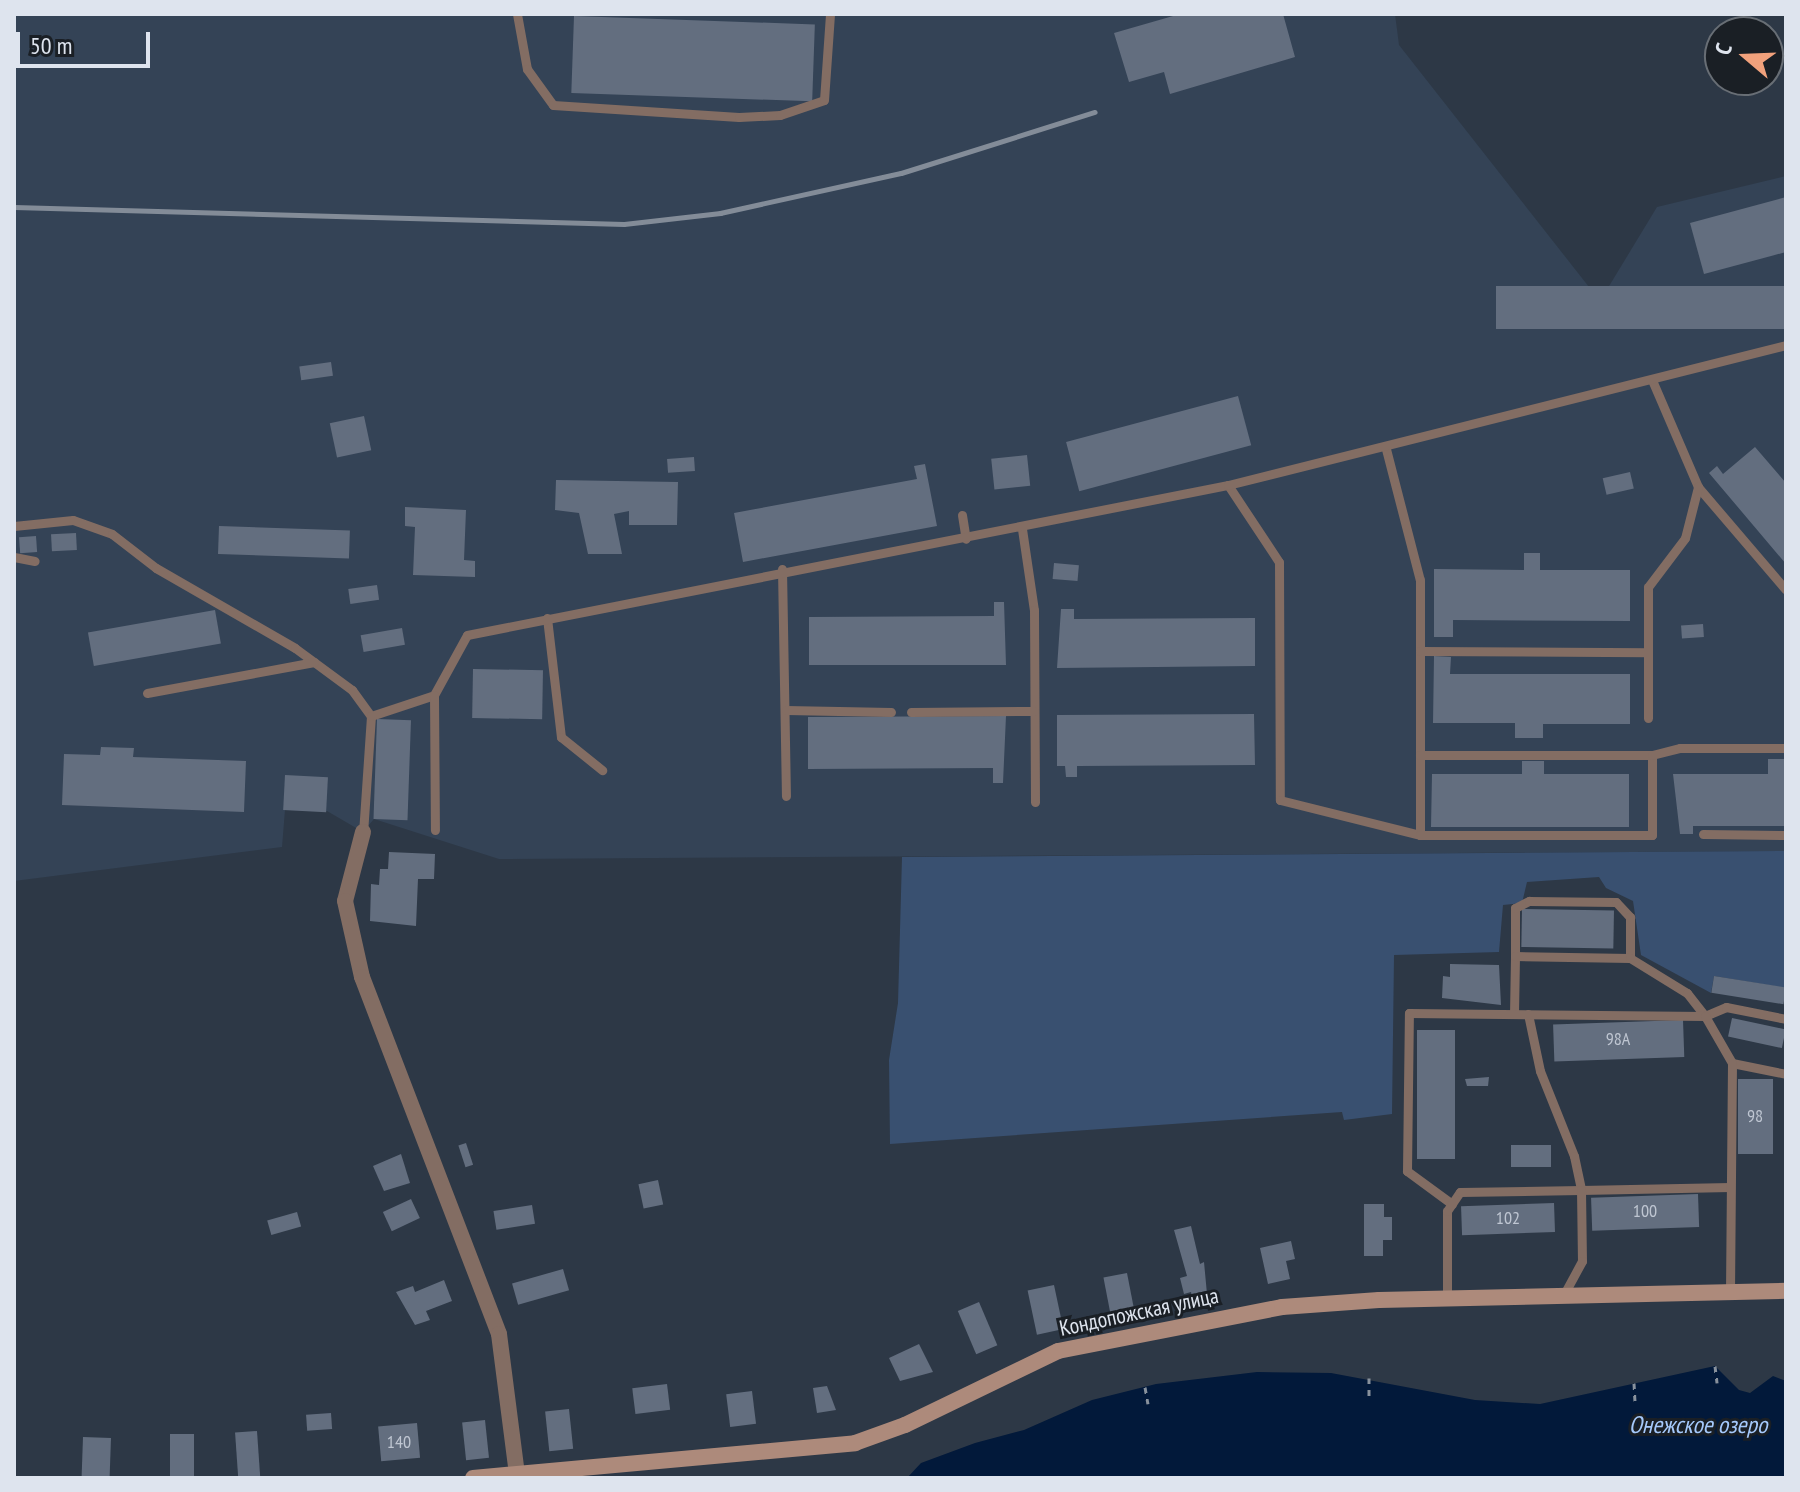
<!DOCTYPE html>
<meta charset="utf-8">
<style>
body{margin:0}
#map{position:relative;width:1800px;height:1492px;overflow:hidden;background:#2d3846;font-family:"PT Sans Narrow",sans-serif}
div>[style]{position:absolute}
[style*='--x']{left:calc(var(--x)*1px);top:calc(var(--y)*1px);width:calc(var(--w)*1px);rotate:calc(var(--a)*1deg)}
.built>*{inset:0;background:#344356}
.green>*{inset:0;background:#395070}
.water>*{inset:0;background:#02193a}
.building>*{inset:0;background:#636e7f;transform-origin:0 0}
.path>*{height:3px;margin-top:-1.5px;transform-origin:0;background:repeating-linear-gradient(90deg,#88919c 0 6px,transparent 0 12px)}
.lane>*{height:9px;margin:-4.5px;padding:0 4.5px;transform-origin:4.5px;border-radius:4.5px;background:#836d63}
.street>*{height:16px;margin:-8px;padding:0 8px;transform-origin:8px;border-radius:8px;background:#836d63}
.secondary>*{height:16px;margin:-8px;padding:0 8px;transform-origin:8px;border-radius:8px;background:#ad8a7b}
.rail>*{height:5px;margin:-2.5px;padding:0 2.5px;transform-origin:2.5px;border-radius:2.5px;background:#838c98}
span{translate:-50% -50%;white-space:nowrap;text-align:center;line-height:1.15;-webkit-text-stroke:6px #1a1f25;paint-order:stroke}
.number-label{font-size:18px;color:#bfc6d2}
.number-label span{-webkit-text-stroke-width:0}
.street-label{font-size:22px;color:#dee4ee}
.water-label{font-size:24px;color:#a5c9fb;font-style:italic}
.frame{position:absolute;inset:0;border:16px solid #dee4ee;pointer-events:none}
.north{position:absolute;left:1704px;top:16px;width:80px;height:80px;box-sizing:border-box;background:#1a1f25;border:2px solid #686e75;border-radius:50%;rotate:289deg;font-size:22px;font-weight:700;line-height:32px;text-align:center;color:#dee4ee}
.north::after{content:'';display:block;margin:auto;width:28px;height:36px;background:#f1a17c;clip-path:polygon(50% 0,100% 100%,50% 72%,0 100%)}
.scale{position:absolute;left:16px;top:32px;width:134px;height:36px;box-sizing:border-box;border:4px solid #dee4ee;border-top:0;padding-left:10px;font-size:24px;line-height:28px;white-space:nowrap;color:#dee4ee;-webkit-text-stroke:6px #1a1f25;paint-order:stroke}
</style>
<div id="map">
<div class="built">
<div style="clip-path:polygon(14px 14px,1395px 14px,1399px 45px,1600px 301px,1657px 207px,1786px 176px,1786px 851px,499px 859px,374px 819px,363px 832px,327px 811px,285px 810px,282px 847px,14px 881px)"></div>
</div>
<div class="green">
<div style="clip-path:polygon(1786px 851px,1786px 988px,1714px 976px,1711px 993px,1641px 955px,1633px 901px,1606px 888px,1599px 877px,1527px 882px,1522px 903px,1503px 905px,1499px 952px,1394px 955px,1392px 1114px,1344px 1120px,1342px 1112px,890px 1144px,889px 1060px,898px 1003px,902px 857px)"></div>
</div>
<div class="water">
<div style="clip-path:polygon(1715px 1366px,1739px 1390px,1750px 1393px,1773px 1376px,1786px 1381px,1786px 1478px,907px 1478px,921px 1463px,975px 1443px,1024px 1430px,1092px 1400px,1156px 1384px,1257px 1372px,1331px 1373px,1475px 1400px,1540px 1404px)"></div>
</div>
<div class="building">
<div style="clip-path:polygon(1180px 14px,1283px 14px,1295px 57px,1170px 94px,1164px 72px,1129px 82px,1114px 33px)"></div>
<div style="left:574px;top:16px;width:241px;height:77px;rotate:2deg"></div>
<div style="clip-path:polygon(1786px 197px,1786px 252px,1704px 274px,1690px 223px)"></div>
<div style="left:1786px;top:286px;width:43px;height:290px;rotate:90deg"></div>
<div style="left:331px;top:362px;width:14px;height:32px;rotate:82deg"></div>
<div style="left:1238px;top:396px;width:51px;height:178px;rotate:75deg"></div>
<div style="left:364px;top:416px;width:35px;height:35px;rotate:78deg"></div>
<div style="clip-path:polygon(1755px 447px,1786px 483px,1786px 564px,1709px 473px,1717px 466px,1723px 474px)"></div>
<div style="left:1027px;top:455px;width:31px;height:36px;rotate:84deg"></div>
<div style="left:694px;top:457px;width:14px;height:27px;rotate:86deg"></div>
<div style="clip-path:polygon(925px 464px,937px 526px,743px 562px,734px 513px,917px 479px,914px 466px)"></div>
<div style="left:1630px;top:472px;width:17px;height:28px;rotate:77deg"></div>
<div style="clip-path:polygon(556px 480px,678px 482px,677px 525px,629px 525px,629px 511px,614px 514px,622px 554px,588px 554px,579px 513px,555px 510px)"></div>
<div style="clip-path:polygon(405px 507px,466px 510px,464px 560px,475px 561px,475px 577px,413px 575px,415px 527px,405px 526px)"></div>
<div style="left:219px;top:526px;width:131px;height:28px;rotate:2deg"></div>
<div style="left:76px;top:533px;width:17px;height:25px;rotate:87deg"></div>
<div style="left:36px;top:536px;width:16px;height:17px;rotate:86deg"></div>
<div style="clip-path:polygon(1524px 553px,1540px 553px,1540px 570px,1630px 570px,1630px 621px,1453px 620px,1453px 637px,1434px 637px,1434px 569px,1524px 570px)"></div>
<div style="left:1054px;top:563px;width:25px;height:16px;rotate:5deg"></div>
<div style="left:377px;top:585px;width:15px;height:29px;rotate:82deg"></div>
<div style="clip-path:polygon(994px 602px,1004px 602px,1006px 665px,809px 665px,809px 617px,994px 616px)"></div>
<div style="clip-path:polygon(1061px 609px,1074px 609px,1074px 619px,1255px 618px,1255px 666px,1057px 668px)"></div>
<div style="left:215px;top:610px;width:34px;height:129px;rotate:80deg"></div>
<div style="left:1703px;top:624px;width:13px;height:22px;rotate:86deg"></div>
<div style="left:402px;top:628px;width:17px;height:42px;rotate:80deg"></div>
<div style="clip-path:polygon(1434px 656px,1451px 657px,1450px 674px,1630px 674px,1630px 724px,1543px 724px,1543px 738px,1515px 738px,1515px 723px,1433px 723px)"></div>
<div style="left:473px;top:669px;width:70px;height:49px;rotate:1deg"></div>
<div style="clip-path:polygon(1254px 714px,1255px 765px,1077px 766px,1077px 777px,1066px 777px,1065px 766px,1057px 766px,1057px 715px)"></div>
<div style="clip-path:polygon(1006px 716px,1003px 783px,993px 783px,993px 768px,808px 769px,808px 717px)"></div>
<div style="left:377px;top:719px;width:34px;height:100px;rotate:2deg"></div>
<div style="clip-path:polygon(101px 747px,134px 748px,133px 757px,246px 761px,244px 812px,62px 805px,64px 754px,100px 755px)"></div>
<div style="clip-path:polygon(1768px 759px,1786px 759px,1786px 826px,1693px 826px,1693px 834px,1680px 834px,1673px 774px,1768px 774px)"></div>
<div style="clip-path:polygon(1522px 761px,1544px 761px,1544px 774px,1629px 774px,1629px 827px,1431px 827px,1432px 774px,1522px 774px)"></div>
<div style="left:285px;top:775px;width:43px;height:35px;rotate:3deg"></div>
<div style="clip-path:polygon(389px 852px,435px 854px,434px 879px,418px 879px,416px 926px,370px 921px,371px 884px,379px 885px,380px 869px,388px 869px)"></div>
<div style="left:1522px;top:909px;width:92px;height:38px;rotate:1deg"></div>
<div style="clip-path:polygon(1450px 964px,1499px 965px,1501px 1005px,1442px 998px,1443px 976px,1450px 977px)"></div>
<div style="left:1714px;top:976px;width:73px;height:17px;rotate:9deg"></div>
<div style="left:1732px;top:1018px;width:55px;height:19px;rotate:12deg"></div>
<div style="left:1683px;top:1020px;width:37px;height:130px;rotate:88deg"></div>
<div style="left:1417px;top:1030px;width:38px;height:129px"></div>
<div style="clip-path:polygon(1489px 1077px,1488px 1086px,1467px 1086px,1465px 1079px)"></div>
<div style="left:1738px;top:1079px;width:35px;height:75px"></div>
<div style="left:466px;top:1143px;width:23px;height:8px;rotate:72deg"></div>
<div style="left:1551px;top:1145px;width:22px;height:40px;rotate:90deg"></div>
<div style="clip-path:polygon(401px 1154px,410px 1183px,384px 1191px,373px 1166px)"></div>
<div style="left:658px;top:1180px;width:25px;height:20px;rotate:78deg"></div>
<div style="left:1698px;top:1194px;width:33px;height:107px;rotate:88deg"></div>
<div style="left:411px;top:1199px;width:21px;height:31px;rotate:65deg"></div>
<div style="left:1554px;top:1203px;width:29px;height:93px;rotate:88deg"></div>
<div style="clip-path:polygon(1364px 1204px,1384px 1204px,1384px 1217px,1392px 1217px,1392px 1240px,1383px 1240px,1383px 1256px,1364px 1256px)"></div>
<div style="left:532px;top:1205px;width:19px;height:39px;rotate:81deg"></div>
<div style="left:297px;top:1212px;width:15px;height:31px;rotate:74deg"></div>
<div style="clip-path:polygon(1191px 1226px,1200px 1264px,1204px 1262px,1207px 1294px,1192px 1297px,1191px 1292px,1184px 1294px,1180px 1278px,1187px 1276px,1174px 1230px)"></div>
<div style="clip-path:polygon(1291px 1241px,1295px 1259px,1286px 1261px,1290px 1279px,1268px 1284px,1260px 1248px)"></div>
<div style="left:563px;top:1269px;width:22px;height:53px;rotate:74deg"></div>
<div style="left:1127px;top:1273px;width:36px;height:24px;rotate:79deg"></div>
<div style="clip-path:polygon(444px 1280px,452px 1301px,426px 1311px,430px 1320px,415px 1325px,396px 1292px,413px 1286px,415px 1292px)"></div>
<div style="left:1054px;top:1285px;width:45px;height:27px;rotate:78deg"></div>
<div style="left:979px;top:1302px;width:47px;height:23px;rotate:67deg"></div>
<div style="clip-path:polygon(919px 1344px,933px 1372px,900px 1381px,889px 1358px)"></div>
<div style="left:667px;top:1384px;width:26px;height:35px;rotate:83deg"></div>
<div style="clip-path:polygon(827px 1386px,836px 1410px,817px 1413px,813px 1388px)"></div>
<div style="left:752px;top:1391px;width:33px;height:26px;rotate:83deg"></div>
<div style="left:569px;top:1409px;width:40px;height:24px;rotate:84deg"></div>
<div style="left:331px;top:1413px;width:16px;height:25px;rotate:86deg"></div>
<div style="left:485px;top:1420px;width:38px;height:23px;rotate:84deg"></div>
<div style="left:417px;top:1423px;width:35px;height:39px;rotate:85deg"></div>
<div style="left:257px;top:1431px;width:45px;height:22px;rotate:86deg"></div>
<div style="left:170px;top:1434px;width:24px;height:44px"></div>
<div style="left:83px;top:1437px;width:28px;height:41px;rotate:2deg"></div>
</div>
<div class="path">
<div style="--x:1715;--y:1366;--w:17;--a:83"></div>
<div style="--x:1369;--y:1378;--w:21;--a:90"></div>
<div style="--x:1634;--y:1383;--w:18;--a:87"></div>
<div style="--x:1145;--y:1387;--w:17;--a:80"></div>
</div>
<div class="lane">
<div style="--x:517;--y:14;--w:56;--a:79.7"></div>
<div style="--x:527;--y:69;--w:44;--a:54.2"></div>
<div style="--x:553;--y:105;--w:186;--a:3.7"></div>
<div style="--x:739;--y:117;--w:41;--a:-2.8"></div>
<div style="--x:780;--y:115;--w:46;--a:-18.8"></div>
<div style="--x:824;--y:100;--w:86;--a:-86"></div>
<div style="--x:1652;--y:380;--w:116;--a:66.7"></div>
<div style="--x:1698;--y:487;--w:135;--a:49.5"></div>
<div style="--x:1386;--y:449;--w:135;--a:75.5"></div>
<div style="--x:1420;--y:580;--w:255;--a:90"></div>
<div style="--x:1228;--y:485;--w:92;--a:56.5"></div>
<div style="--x:1279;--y:562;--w:238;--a:89.8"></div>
<div style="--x:1280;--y:800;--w:144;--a:14"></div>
<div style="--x:1420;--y:835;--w:232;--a:0"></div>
<div style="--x:1652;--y:835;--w:80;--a:-90"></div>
<div style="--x:1652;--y:755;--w:232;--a:180"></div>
<div style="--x:962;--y:515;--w:24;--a:81"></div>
<div style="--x:14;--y:526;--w:59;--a:-5.8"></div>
<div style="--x:73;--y:520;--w:41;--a:19.7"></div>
<div style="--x:112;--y:534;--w:56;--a:37.7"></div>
<div style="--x:156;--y:568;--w:160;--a:29.9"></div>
<div style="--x:295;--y:648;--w:71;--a:36.4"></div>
<div style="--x:352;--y:690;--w:32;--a:54"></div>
<div style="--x:371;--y:716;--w:116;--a:93.9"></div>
<div style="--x:1022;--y:529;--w:82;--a:81.6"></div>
<div style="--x:1034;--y:610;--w:192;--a:89.7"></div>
<div style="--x:14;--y:557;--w:21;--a:11"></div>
<div style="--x:782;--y:569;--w:227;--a:89"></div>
<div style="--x:547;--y:618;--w:120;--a:83.3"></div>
<div style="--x:561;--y:737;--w:53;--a:38.8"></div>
<div style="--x:1420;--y:651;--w:228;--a:0.3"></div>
<div style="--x:147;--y:693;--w:170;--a:-10.5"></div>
<div style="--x:434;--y:695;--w:68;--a:-61.2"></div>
<div style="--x:467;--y:635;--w:776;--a:-11.15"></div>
<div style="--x:1228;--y:485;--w:575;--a:-14.08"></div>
<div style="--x:786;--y:710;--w:105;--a:1.1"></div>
<div style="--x:911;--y:712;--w:123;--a:-0.5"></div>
<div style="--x:371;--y:716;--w:66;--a:-18.4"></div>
<div style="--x:434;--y:695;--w:135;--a:89.6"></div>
<div style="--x:1648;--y:718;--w:131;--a:-90"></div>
<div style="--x:1648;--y:587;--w:61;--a:-52.9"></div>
<div style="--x:1685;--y:538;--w:53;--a:-75.7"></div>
<div style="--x:1652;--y:755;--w:29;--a:-14"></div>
<div style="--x:1680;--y:748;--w:106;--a:0"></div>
<div style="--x:1703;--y:834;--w:83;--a:0.7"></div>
<div style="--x:1515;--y:956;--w:48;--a:-90"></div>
<div style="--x:1515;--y:908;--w:16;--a:-27"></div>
<div style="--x:1529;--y:901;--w:87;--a:0.7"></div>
<div style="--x:1616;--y:902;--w:21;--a:47"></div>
<div style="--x:1630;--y:917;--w:41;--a:90"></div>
<div style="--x:1514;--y:1014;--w:58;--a:-89"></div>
<div style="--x:1515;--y:956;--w:115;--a:1"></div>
<div style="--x:1630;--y:958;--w:67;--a:31.6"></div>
<div style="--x:1687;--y:993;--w:29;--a:52"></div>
<div style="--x:1705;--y:1016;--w:23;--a:-23"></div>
<div style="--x:1726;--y:1007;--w:61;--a:11.3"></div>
<div style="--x:1528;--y:1014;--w:58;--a:78.1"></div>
<div style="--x:1540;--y:1071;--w:92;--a:68.2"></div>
<div style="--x:1574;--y:1156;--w:35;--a:78"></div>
<div style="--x:1581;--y:1190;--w:149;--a:-1.2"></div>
<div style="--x:1732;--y:1063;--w:55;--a:11.5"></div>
<div style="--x:1452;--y:1204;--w:56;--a:-143.7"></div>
<div style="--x:1407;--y:1171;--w:158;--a:-89.3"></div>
<div style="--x:1409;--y:1013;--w:296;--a:0.6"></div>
<div style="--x:1705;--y:1016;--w:54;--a:60.1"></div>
<div style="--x:1732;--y:1063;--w:229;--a:90.5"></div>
<div style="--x:1447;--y:1299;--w:88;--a:-90"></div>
<div style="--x:1447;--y:1211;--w:23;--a:-56"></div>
<div style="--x:1460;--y:1192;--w:121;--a:-0.9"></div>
<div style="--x:1581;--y:1190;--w:71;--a:89.2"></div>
<div style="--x:1582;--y:1261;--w:42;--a:118.4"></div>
</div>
<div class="street">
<div style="--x:363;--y:832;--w:71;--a:104.6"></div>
<div style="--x:345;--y:901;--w:78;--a:77.4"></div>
<div style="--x:362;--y:977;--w:382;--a:69"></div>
<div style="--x:499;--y:1334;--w:141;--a:82.7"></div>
</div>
<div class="secondary">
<div style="--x:473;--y:1478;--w:384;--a:-5.2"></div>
<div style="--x:855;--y:1443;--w:53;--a:-19.8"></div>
<div style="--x:905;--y:1425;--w:170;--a:-25.8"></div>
<div style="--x:1058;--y:1351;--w:228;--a:-11.1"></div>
<div style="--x:1282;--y:1307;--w:97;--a:-4.1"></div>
<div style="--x:1379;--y:1300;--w:407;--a:-1.3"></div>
</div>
<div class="rail">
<div style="--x:14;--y:207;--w:610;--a:1.6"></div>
<div style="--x:624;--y:224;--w:97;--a:-6.5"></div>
<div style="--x:720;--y:213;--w:185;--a:-12.5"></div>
<div style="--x:901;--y:173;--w:203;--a:-17.5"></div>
</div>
<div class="number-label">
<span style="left:1618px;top:1039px">98А</span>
<span style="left:1755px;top:1116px">98</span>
<span style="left:1645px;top:1211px">100</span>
<span style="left:1508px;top:1218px">102</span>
<span style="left:399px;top:1442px">140</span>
</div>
<div class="street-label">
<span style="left:1139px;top:1312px;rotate:-12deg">Кондопожская улица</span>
</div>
<div class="water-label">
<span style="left:1698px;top:1425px">Онежское озеро</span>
</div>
<div class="frame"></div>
<div class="north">С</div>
<div class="scale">50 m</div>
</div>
